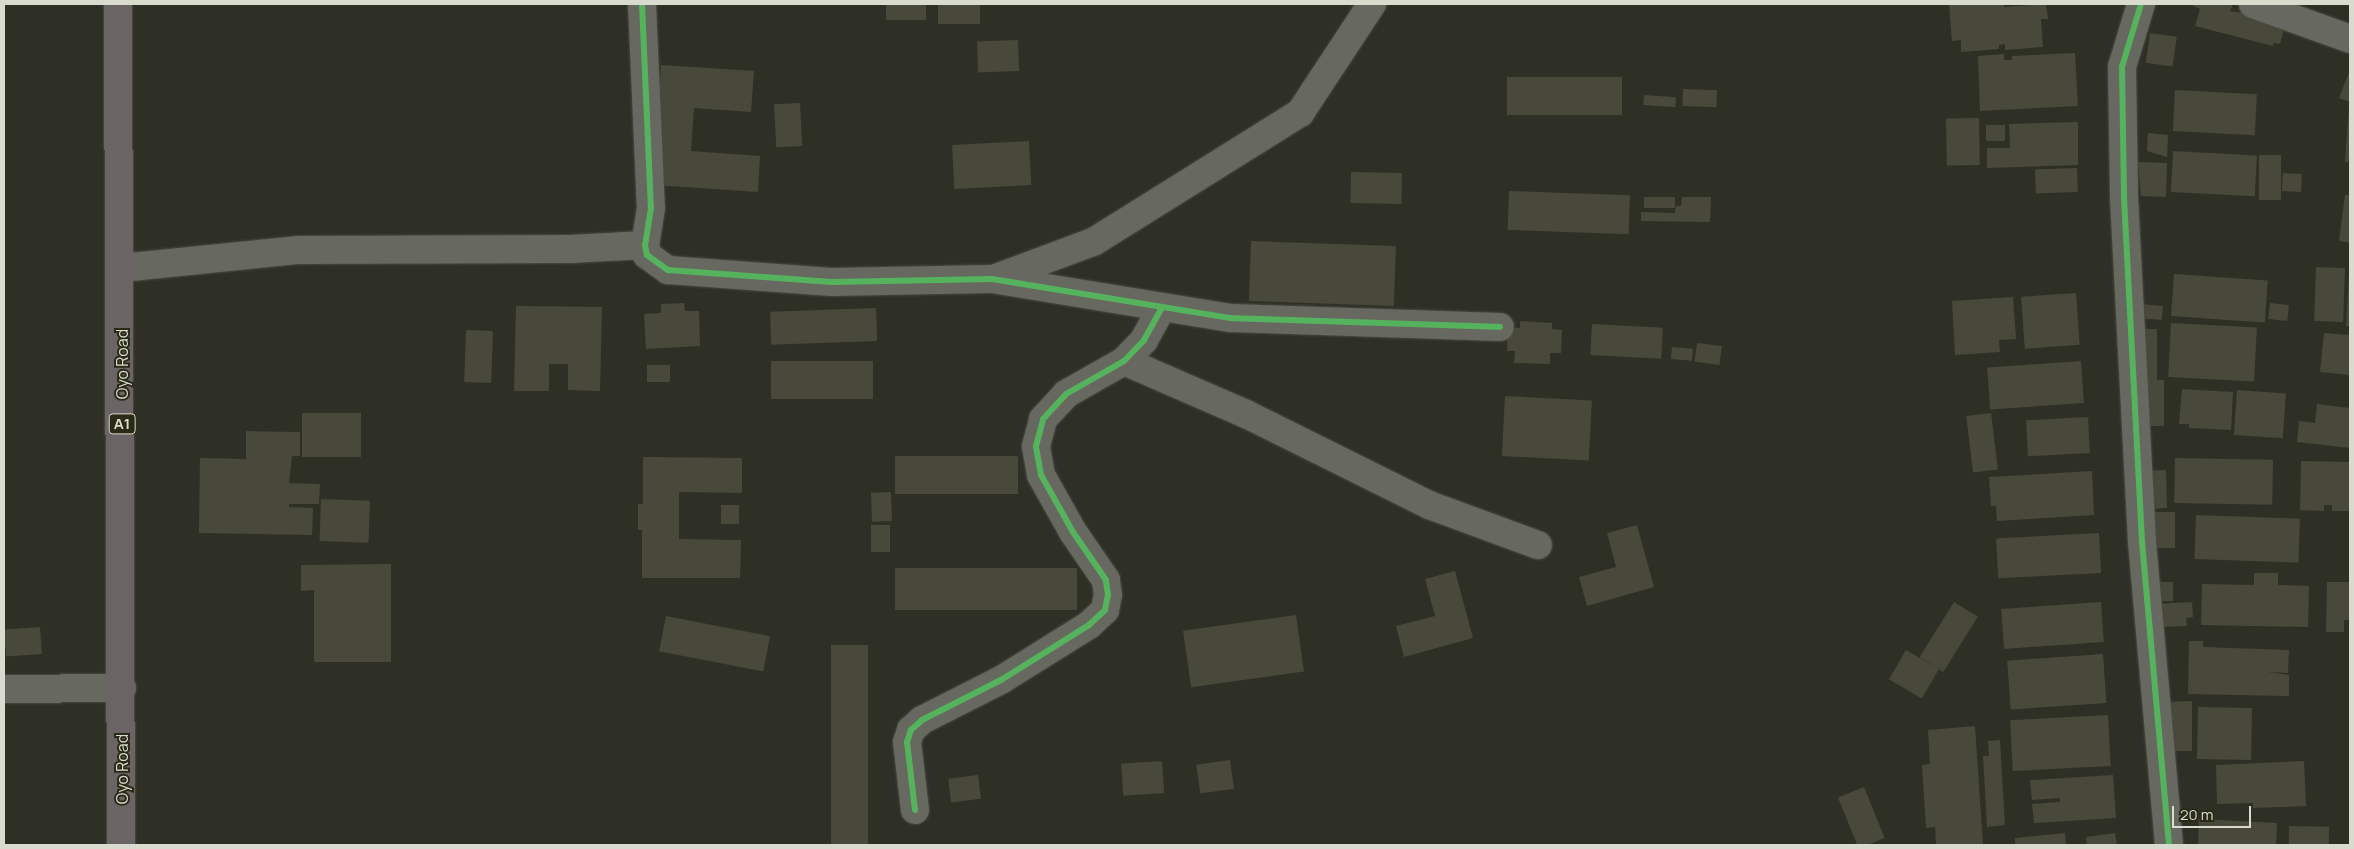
<!DOCTYPE html>
<style>
body{margin:0}
#map{position:relative;width:2354px;height:849px;overflow:hidden;background:#2f3025;font-family:Manrope,sans-serif}
div>[style]{position:absolute}
[style*='--x']{left:calc(var(--x)*1px);top:calc(var(--y)*1px);width:calc(var(--w)*1px);rotate:calc(var(--a)*1deg)}
.building>*{inset:0;background:#48493a;transform-origin:0 0}
.roads{filter:drop-shadow(0 0 1px #4a4b41) drop-shadow(0 0 1px #4a4b41)}
.minor>*{height:28px;margin:-14px;padding:0 14px;transform-origin:14px;border-radius:14px;background:#67685f}
.highway>*{height:28px;margin:-14px;padding:0 14px;transform-origin:14px;border-radius:14px;background:#6a6464}
.cycleway>*{height:6px;margin:-3px;padding:0 3px;transform-origin:3px;border-radius:3px;background:#56b35d}
span{translate:-50% -50%;white-space:nowrap;text-align:center;line-height:1.15;-webkit-text-stroke:4px #2a2b17;paint-order:stroke}
.shield-label span{padding:1px 4px;background:#2a2b17;border:1px solid;border-radius:4px;-webkit-text-stroke-width:0}
.shield-label{font-size:15px;color:#dadbcf;font-weight:700}
.street-label{font-size:16px;color:#dadbcf}
.frame{position:absolute;inset:0;border:5px solid #dadbcf;pointer-events:none}
.scale{position:absolute;left:2172px;top:806px;width:79px;height:22px;box-sizing:border-box;border:2px solid #dadbcf;border-top:0;padding-left:6px;font-size:15px;line-height:18px;white-space:nowrap;color:#dadbcf;-webkit-text-stroke:4px #2a2b17;paint-order:stroke}
</style>
<div id="map">
<div class="building">
<div style="left:886px;top:4px;width:40px;height:16px"></div>
<div style="left:938px;top:4px;width:42px;height:20px"></div>
<div style="clip-path:polygon(1949px 4px,2004px 4px,2004px 7px,2046px 4px,2048px 19px,2041px 19px,2043px 47px,2005px 50px,2005px 44px,1999px 45px,1999px 49px,1961px 52px,1961px 40px,1952px 41px)"></div>
<div style="clip-path:polygon(2190px 4px,2233px 4px,2230px 11px,2286px 20px,2280px 44px,2274px 43px,2273px 46px,2195px 26px,2200px 9px)"></div>
<div style="left:2150px;top:33px;width:27px;height:30px;rotate:8deg"></div>
<div style="left:1018px;top:40px;width:31px;height:41px;rotate:88deg"></div>
<div style="clip-path:polygon(2075px 53px,2078px 106px,1980px 111px,1978px 56px,2004px 54px,2004px 60px,2012px 60px,2012px 56px)"></div>
<div style="clip-path:polygon(661px 65px,754px 71px,751px 112px,694px 108px,691px 151px,760px 156px,758px 192px,654px 185px)"></div>
<div style="clip-path:polygon(2350px 70px,2350px 102px,2339px 98px)"></div>
<div style="left:1622px;top:77px;width:38px;height:115px;rotate:90deg"></div>
<div style="left:1683px;top:89px;width:34px;height:17px;rotate:2deg"></div>
<div style="left:2175px;top:90px;width:82px;height:41px;rotate:3deg"></div>
<div style="left:1644px;top:95px;width:32px;height:10px;rotate:4deg"></div>
<div style="left:800px;top:103px;width:43px;height:26px;rotate:87deg"></div>
<div style="clip-path:polygon(2349px 107px,2350px 107px,2350px 162px,2345px 162px)"></div>
<div style="left:1979px;top:118px;width:47px;height:33px;rotate:89deg"></div>
<div style="clip-path:polygon(2078px 122px,2078px 165px,1987px 168px,1987px 148px,2010px 148px,2009px 124px)"></div>
<div style="left:1986px;top:125px;width:19px;height:16px"></div>
<div style="clip-path:polygon(2148px 133px,2168px 135px,2167px 157px,2147px 151px)"></div>
<div style="left:1029px;top:141px;width:44px;height:77px;rotate:87deg"></div>
<div style="left:2173px;top:151px;width:84px;height:41px;rotate:3deg"></div>
<div style="left:2259px;top:155px;width:22px;height:45px"></div>
<div style="clip-path:polygon(2138px 162px,2167px 163px,2166px 197px,2141px 196px)"></div>
<div style="left:2077px;top:168px;width:24px;height:42px;rotate:88deg"></div>
<div style="left:1351px;top:172px;width:51px;height:31px;rotate:1deg"></div>
<div style="left:2283px;top:173px;width:19px;height:18px;rotate:3deg"></div>
<div style="left:1509px;top:191px;width:121px;height:39px;rotate:2deg"></div>
<div style="clip-path:polygon(2345px 195px,2350px 195px,2350px 243px,2339px 241px)"></div>
<div style="left:1644px;top:197px;width:31px;height:11px"></div>
<div style="clip-path:polygon(1682px 197px,1711px 197px,1710px 222px,1641px 221px,1641px 212px,1675px 213px,1676px 206px,1681px 206px)"></div>
<div style="left:1251px;top:241px;width:145px;height:60px;rotate:2deg"></div>
<div style="left:2316px;top:267px;width:29px;height:54px;rotate:2deg"></div>
<div style="left:2174px;top:274px;width:94px;height:42px;rotate:4deg"></div>
<div style="clip-path:polygon(2349px 275px,2350px 275px,2350px 326px,2346px 326px)"></div>
<div style="left:2076px;top:293px;width:52px;height:55px;rotate:86deg"></div>
<div style="clip-path:polygon(2013px 297px,2016px 339px,1999px 340px,2000px 352px,1955px 355px,1952px 301px)"></div>
<div style="clip-path:polygon(684px 303px,685px 311px,699px 311px,700px 346px,646px 349px,644px 314px,661px 313px,661px 304px)"></div>
<div style="left:2270px;top:303px;width:19px;height:16px;rotate:6deg"></div>
<div style="left:2139px;top:304px;width:24px;height:14px;rotate:5deg"></div>
<div style="clip-path:polygon(516px 306px,602px 307px,600px 391px,568px 390px,568px 364px,549px 364px,549px 391px,514px 391px)"></div>
<div style="left:876px;top:308px;width:33px;height:106px;rotate:88deg"></div>
<div style="clip-path:polygon(1520px 321px,1552px 323px,1552px 329px,1562px 330px,1561px 353px,1550px 353px,1550px 364px,1514px 363px,1515px 351px,1507px 351px,1508px 327px,1520px 328px)"></div>
<div style="left:2171px;top:323px;width:86px;height:54px;rotate:3deg"></div>
<div style="left:1592px;top:324px;width:71px;height:31px;rotate:3deg"></div>
<div style="left:2138px;top:329px;width:19px;height:51px"></div>
<div style="left:466px;top:330px;width:27px;height:52px;rotate:2deg"></div>
<div style="clip-path:polygon(2324px 333px,2350px 335px,2350px 375px,2320px 372px)"></div>
<div style="left:1697px;top:343px;width:25px;height:19px;rotate:7deg"></div>
<div style="left:1672px;top:347px;width:21px;height:12px;rotate:5deg"></div>
<div style="left:873px;top:361px;width:38px;height:102px;rotate:90deg"></div>
<div style="left:2081px;top:361px;width:42px;height:94px;rotate:86deg"></div>
<div style="left:670px;top:365px;width:17px;height:23px;rotate:90deg"></div>
<div style="left:2139px;top:380px;width:25px;height:46px"></div>
<div style="clip-path:polygon(2182px 389px,2233px 392px,2231px 430px,2189px 428px,2189px 424px,2179px 424px)"></div>
<div style="left:2237px;top:390px;width:49px;height:45px;rotate:4deg"></div>
<div style="left:1505px;top:396px;width:87px;height:60px;rotate:3deg"></div>
<div style="clip-path:polygon(2317px 404px,2350px 408px,2350px 448px,2297px 442px,2299px 421px,2315px 423px)"></div>
<div style="left:361px;top:413px;width:44px;height:59px;rotate:90deg"></div>
<div style="left:1991px;top:413px;width:57px;height:25px;rotate:83deg"></div>
<div style="left:2088px;top:417px;width:36px;height:62px;rotate:87deg"></div>
<div style="clip-path:polygon(246px 431px,300px 432px,300px 456px,292px 456px,289px 483px,320px 484px,319px 504px,289px 504px,289px 507px,313px 508px,312px 535px,199px 533px,200px 458px,246px 459px)"></div>
<div style="left:1018px;top:456px;width:38px;height:123px;rotate:90deg"></div>
<div style="clip-path:polygon(643px 457px,742px 458px,742px 493px,679px 492px,679px 539px,741px 540px,740px 578px,642px 578px,642px 530px,638px 530px,638px 504px,643px 504px)"></div>
<div style="left:2175px;top:458px;width:98px;height:45px;rotate:1deg"></div>
<div style="clip-path:polygon(2301px 461px,2350px 462px,2350px 511px,2332px 511px,2332px 505px,2324px 505px,2324px 511px,2300px 510px)"></div>
<div style="clip-path:polygon(2166px 470px,2167px 508px,2147px 509px,2142px 471px)"></div>
<div style="clip-path:polygon(2092px 471px,2094px 515px,1997px 521px,1996px 506px,1991px 506px,1989px 477px)"></div>
<div style="left:891px;top:492px;width:29px;height:20px;rotate:88deg"></div>
<div style="left:321px;top:499px;width:49px;height:42px;rotate:2deg"></div>
<div style="left:721px;top:505px;width:18px;height:19px"></div>
<div style="left:2149px;top:512px;width:26px;height:36px"></div>
<div style="left:2196px;top:515px;width:104px;height:44px;rotate:2deg"></div>
<div style="left:871px;top:525px;width:19px;height:27px"></div>
<div style="clip-path:polygon(1637px 525px,1654px 587px,1587px 606px,1579px 577px,1616px 567px,1607px 533px)"></div>
<div style="left:2099px;top:533px;width:40px;height:103px;rotate:87deg"></div>
<div style="clip-path:polygon(391px 564px,391px 662px,314px 662px,314px 590px,301px 591px,301px 565px)"></div>
<div style="left:895px;top:568px;width:182px;height:42px"></div>
<div style="clip-path:polygon(1455px 571px,1473px 638px,1404px 657px,1396px 626px,1435px 616px,1425px 579px)"></div>
<div style="clip-path:polygon(2254px 573px,2278px 573px,2278px 585px,2309px 586px,2308px 627px,2201px 625px,2202px 584px,2254px 585px)"></div>
<div style="left:2150px;top:582px;width:23px;height:19px"></div>
<div style="clip-path:polygon(2327px 582px,2350px 582px,2350px 620px,2344px 620px,2344px 632px,2326px 632px)"></div>
<div style="left:1954px;top:602px;width:28px;height:65px;rotate:32deg"></div>
<div style="left:2101px;top:602px;width:40px;height:100px;rotate:86deg"></div>
<div style="clip-path:polygon(2192px 602px,2193px 617px,2186px 618px,2187px 626px,2159px 627px,2158px 604px)"></div>
<div style="left:1296px;top:615px;width:57px;height:114px;rotate:82deg"></div>
<div style="left:666px;top:616px;width:106px;height:36px;rotate:11deg"></div>
<div style="left:40px;top:627px;width:27px;height:36px;rotate:86deg"></div>
<div style="clip-path:polygon(2189px 641px,2203px 641px,2203px 647px,2289px 650px,2288px 673px,2267px 672px,2289px 675px,2289px 696px,2188px 694px)"></div>
<div style="left:831px;top:645px;width:37px;height:200px"></div>
<div style="left:1906px;top:650px;width:38px;height:34px;rotate:30deg"></div>
<div style="left:2103px;top:654px;width:49px;height:96px;rotate:86deg"></div>
<div style="clip-path:polygon(2192px 701px,2192px 751px,2171px 751px,2164px 702px)"></div>
<div style="left:2198px;top:707px;width:54px;height:52px;rotate:1deg"></div>
<div style="left:2108px;top:715px;width:51px;height:98px;rotate:87deg"></div>
<div style="clip-path:polygon(1975px 726px,1983px 845px,1936px 845px,1935px 827px,1926px 828px,1922px 765px,1930px 764px,1928px 730px)"></div>
<div style="clip-path:polygon(2000px 740px,2005px 825px,1987px 827px,1983px 756px,1989px 756px,1988px 741px)"></div>
<div style="left:1230px;top:760px;width:29px;height:34px;rotate:82deg"></div>
<div style="left:1162px;top:761px;width:32px;height:41px;rotate:86deg"></div>
<div style="clip-path:polygon(2304px 761px,2306px 806px,2253px 808px,2253px 803px,2217px 804px,2216px 765px)"></div>
<div style="left:978px;top:775px;width:24px;height:30px;rotate:83deg"></div>
<div style="clip-path:polygon(2113px 775px,2116px 818px,2034px 823px,2032px 804px,2060px 802px,2060px 798px,2032px 800px,2030px 780px)"></div>
<div style="left:1864px;top:787px;width:55px;height:28px;rotate:68deg"></div>
<div style="clip-path:polygon(2199px 819px,2277px 823px,2276px 845px,2198px 845px)"></div>
<div style="left:2289px;top:826px;width:40px;height:19px;rotate:1deg"></div>
<div style="clip-path:polygon(2065px 833px,2066px 845px,2015px 845px,2015px 838px)"></div>
<div style="clip-path:polygon(2115px 833px,2117px 845px,2087px 845px,2086px 837px)"></div>
</div>
<div class="roads">
<div class="minor">
<div style="--x:642;--y:4;--w:204;--a:87.5"></div>
<div style="--x:651;--y:208;--w:37;--a:99"></div>
<div style="--x:645;--y:245;--w:10;--a:79"></div>
<div style="--x:647;--y:255;--w:26;--a:36"></div>
<div style="--x:668;--y:270;--w:164;--a:4.2"></div>
<div style="--x:832;--y:282;--w:160;--a:-1.1"></div>
<div style="--x:992;--y:279;--w:242;--a:9.3"></div>
<div style="--x:1231;--y:318;--w:269;--a:1.9"></div>
<div style="--x:2141;--y:4;--w:66;--a:106.8"></div>
<div style="--x:2122;--y:67;--w:131;--a:89.1"></div>
<div style="--x:2124;--y:198;--w:344;--a:87"></div>
<div style="--x:2142;--y:542;--w:304;--a:84.9"></div>
<div style="--x:2253;--y:4;--w:103;--a:19.8"></div>
<div style="--x:121;--y:268;--w:179;--a:-5.8"></div>
<div style="--x:299;--y:250;--w:272;--a:-0.2"></div>
<div style="--x:571;--y:249;--w:74;--a:-3.1"></div>
<div style="--x:993;--y:279;--w:109;--a:-20.4"></div>
<div style="--x:1095;--y:241;--w:242;--a:-32"></div>
<div style="--x:1300;--y:113;--w:131;--a:-56.6"></div>
<div style="--x:1124;--y:361;--w:133;--a:23.5"></div>
<div style="--x:1246;--y:414;--w:204;--a:26.4"></div>
<div style="--x:1429;--y:505;--w:116;--a:20.2"></div>
<div style="--x:4;--y:689;--w:118;--a:-0.5"></div>
<div style="--x:915;--y:810;--w:68;--a:-96.7"></div>
<div style="--x:907;--y:742;--w:13;--a:-72"></div>
<div style="--x:911;--y:730;--w:15;--a:-42"></div>
<div style="--x:922;--y:720;--w:89;--a:-26.9"></div>
<div style="--x:1001;--y:680;--w:104;--a:-32"></div>
<div style="--x:1089;--y:625;--w:22;--a:-43"></div>
<div style="--x:1105;--y:610;--w:15;--a:-79"></div>
<div style="--x:1108;--y:595;--w:15;--a:-98"></div>
<div style="--x:1106;--y:580;--w:58;--a:-124.5"></div>
<div style="--x:1073;--y:532;--w:65;--a:-119.3"></div>
<div style="--x:1041;--y:475;--w:29;--a:-100"></div>
<div style="--x:1036;--y:446;--w:28;--a:-75"></div>
<div style="--x:1043;--y:419;--w:34;--a:-47"></div>
<div style="--x:1066;--y:394;--w:67;--a:-29.6"></div>
<div style="--x:1124;--y:361;--w:29;--a:-46"></div>
<div style="--x:1144;--y:340;--w:37;--a:-61"></div>
</div>
<div class="highway">
<div style="--x:118;--y:4;--w:841;--a:89.8"></div>
</div>
</div>
<div class="cycleway">
<div style="--x:642;--y:4;--w:204;--a:87.5"></div>
<div style="--x:651;--y:208;--w:37;--a:99"></div>
<div style="--x:645;--y:245;--w:10;--a:79"></div>
<div style="--x:647;--y:255;--w:26;--a:36"></div>
<div style="--x:668;--y:270;--w:164;--a:4.2"></div>
<div style="--x:832;--y:282;--w:160;--a:-1.1"></div>
<div style="--x:992;--y:279;--w:242;--a:9.3"></div>
<div style="--x:1231;--y:318;--w:269;--a:1.9"></div>
<div style="--x:2141;--y:4;--w:66;--a:106.8"></div>
<div style="--x:2122;--y:67;--w:131;--a:89.1"></div>
<div style="--x:2124;--y:198;--w:344;--a:87"></div>
<div style="--x:2142;--y:542;--w:304;--a:84.9"></div>
<div style="--x:915;--y:810;--w:68;--a:-96.7"></div>
<div style="--x:907;--y:742;--w:13;--a:-72"></div>
<div style="--x:911;--y:730;--w:15;--a:-42"></div>
<div style="--x:922;--y:720;--w:89;--a:-26.9"></div>
<div style="--x:1001;--y:680;--w:104;--a:-32"></div>
<div style="--x:1089;--y:625;--w:22;--a:-43"></div>
<div style="--x:1105;--y:610;--w:15;--a:-79"></div>
<div style="--x:1108;--y:595;--w:15;--a:-98"></div>
<div style="--x:1106;--y:580;--w:58;--a:-124.5"></div>
<div style="--x:1073;--y:532;--w:65;--a:-119.3"></div>
<div style="--x:1041;--y:475;--w:29;--a:-100"></div>
<div style="--x:1036;--y:446;--w:28;--a:-75"></div>
<div style="--x:1043;--y:419;--w:34;--a:-47"></div>
<div style="--x:1066;--y:394;--w:67;--a:-29.6"></div>
<div style="--x:1124;--y:361;--w:29;--a:-46"></div>
<div style="--x:1144;--y:340;--w:37;--a:-61"></div>
</div>
<div class="shield-label">
<span style="left:122px;top:424px">A1</span>
</div>
<div class="street-label">
<span style="left:122px;top:364px;rotate:-90deg">Oyo Road</span>
<span style="left:122px;top:769px;rotate:-90deg">Oyo Road</span>
</div>
<div class="frame"></div>
<div class="scale">20 m</div>
</div>
